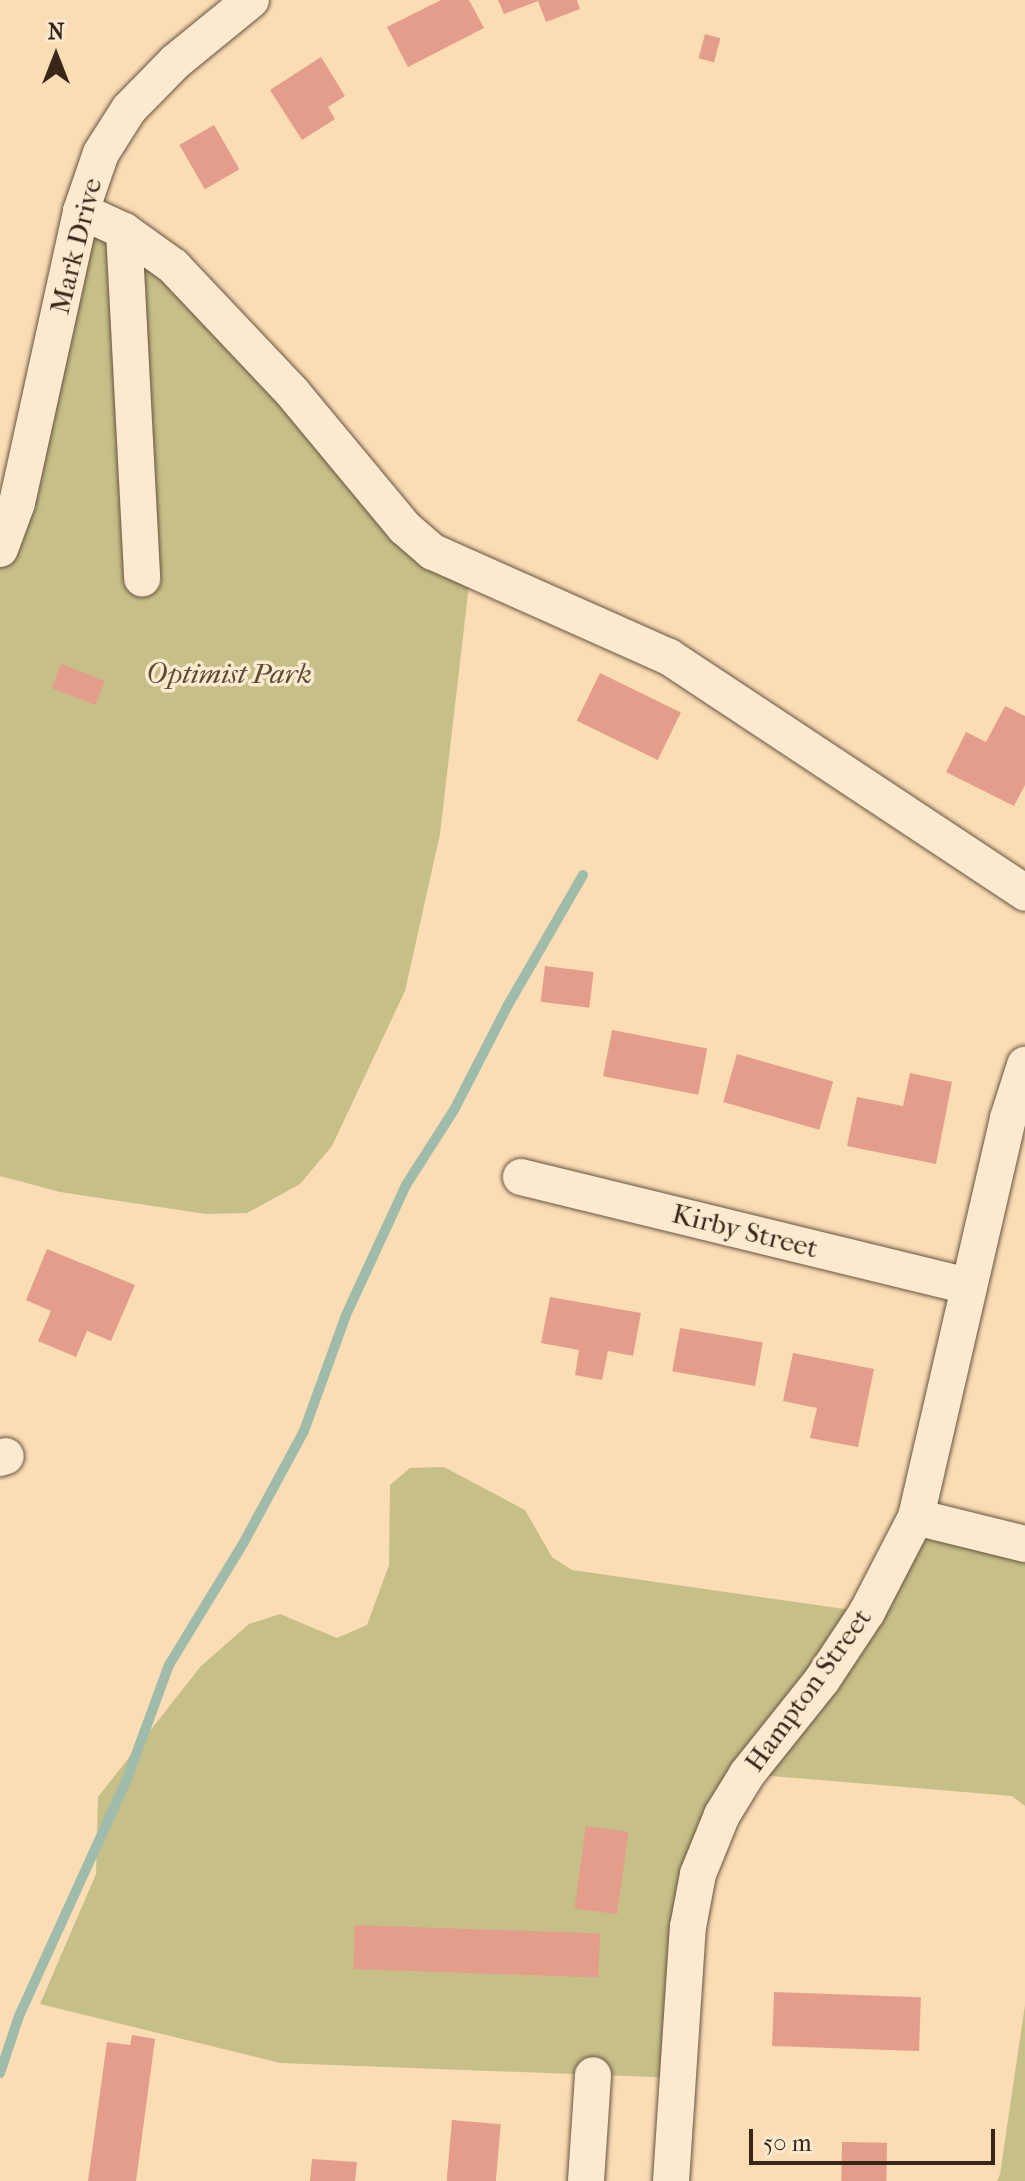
<!DOCTYPE html>
<style>
body{margin:0}
#map{position:relative;width:1025px;height:2181px;overflow:hidden;background:#faddb5;font-family:"IM FELL French Canon",serif}
div>[style]{position:absolute}
[style*='--x']{left:calc(var(--x)*1px);top:calc(var(--y)*1px);width:calc(var(--w)*1px);rotate:calc(var(--a)*1deg)}
.green>*{inset:0;background:#c6bf88}
.stream>*{height:10px;margin:-5px;padding:0 5px;transform-origin:5px;border-radius:5px;background:#9fbcaa}
.building>*{inset:0;background:#e49d8a;transform-origin:0 0}
.roads{filter:drop-shadow(0 0 2px #685440) drop-shadow(0 0 2px #685440)}
.minor>*{height:36px;margin:-18px;padding:0 18px;transform-origin:18px;border-radius:18px;background:#fce9cf}
span{translate:-50% -50%;white-space:nowrap;text-align:center;line-height:1.15;-webkit-text-stroke:7px #fce9cf;paint-order:stroke}
.street-label{font-size:28px;color:#382619}
.park-label{font-size:28px;color:#5c4c35;font-style:italic}
.north{position:absolute;left:16px;top:16px;width:80px;height:80px;-webkit-text-stroke:6px #fce9cf;paint-order:stroke;rotate:0deg;font-size:22px;font-weight:700;line-height:32px;text-align:center;color:#382619}
.north::after{content:'';display:block;margin:auto;width:28px;height:36px;background:#382619;clip-path:polygon(50% 0,100% 100%,50% 72%,0 100%)}
.scale{position:absolute;left:749px;top:2129px;width:246px;height:36px;box-sizing:border-box;border:4px solid #382619;border-top:0;padding-left:10px;font-size:24px;line-height:28px;white-space:nowrap;color:#382619;-webkit-text-stroke:6px #fce9cf;paint-order:stroke}
</style>
<div id="map">
<div class="green">
<div style="clip-path:polygon(81px 211px,124px 231px,471px 568px,440px 834px,405px 991px,332px 1146px,300px 1184px,247px 1213px,206px 1214px,60px 1192px,0 1176px,0 549px)"></div>
<div style="clip-path:polygon(444px 1467px,525px 1510px,552px 1557px,572px 1570px,866px 1612px,916px 1517px,1025px 1544px,1025px 1806px,1012px 1796px,747px 1774px,722px 1815px,678px 2078px,280px 2063px,40px 2004px,96px 1874px,98px 1797px,201px 1666px,249px 1624px,280px 1614px,337px 1638px,367px 1625px,389px 1565px,390px 1485px,410px 1468px)"></div>
<div style="clip-path:polygon(1025px 2005px,1025px 2181px,997px 2181px,1000px 2174px)"></div>
</div>
<div class="stream">
<div style="--x:0;--y:2073;--w:60;--a:-71.6"></div>
<div style="--x:19;--y:2016;--w:260;--a:-65.5"></div>
<div style="--x:127;--y:1779;--w:121;--a:-69.8"></div>
<div style="--x:169;--y:1665;--w:144;--a:-58.6"></div>
<div style="--x:244;--y:1542;--w:126;--a:-61.6"></div>
<div style="--x:304;--y:1431;--w:123;--a:-70.1"></div>
<div style="--x:346;--y:1315;--w:143;--a:-65.2"></div>
<div style="--x:406;--y:1185;--w:89;--a:-57.4"></div>
<div style="--x:454;--y:1110;--w:118;--a:-62.8"></div>
<div style="--x:508;--y:1005;--w:150;--a:-60"></div>
</div>
<div class="building">
<div style="clip-path:polygon(441px 0,469px 0,484px 28px,408px 67px,387px 27px)"></div>
<div style="clip-path:polygon(498px 0,577px 0,580px 9px,546px 22px,538px 1px,504px 14px)"></div>
<div style="left:705px;top:34px;width:16px;height:25px;rotate:15deg"></div>
<div style="clip-path:polygon(321px 57px,345px 96px,328px 107px,335px 119px,302px 140px,270px 90px)"></div>
<div style="left:214px;top:125px;width:51px;height:40px;rotate:60deg"></div>
<div style="left:61px;top:664px;width:47px;height:26px;rotate:21deg"></div>
<div style="left:600px;top:673px;width:90px;height:53px;rotate:26deg"></div>
<div style="clip-path:polygon(1005px 706px,1025px 716px,1025px 785px,1014px 806px,946px 772px,966px 732px,986px 742px)"></div>
<div style="left:545px;top:966px;width:49px;height:36px;rotate:7deg"></div>
<div style="left:612px;top:1030px;width:97px;height:47px;rotate:11deg"></div>
<div style="left:737px;top:1054px;width:100px;height:50px;rotate:16deg"></div>
<div style="clip-path:polygon(910px 1073px,952px 1082px,936px 1164px,847px 1146px,857px 1097px,903px 1106px)"></div>
<div style="clip-path:polygon(47px 1249px,135px 1285px,111px 1341px,87px 1331px,76px 1357px,38px 1341px,51px 1311px,26px 1300px)"></div>
<div style="clip-path:polygon(550px 1297px,641px 1313px,633px 1356px,608px 1351px,602px 1380px,575px 1375px,579px 1350px,541px 1343px)"></div>
<div style="left:680px;top:1328px;width:84px;height:44px;rotate:10deg"></div>
<div style="clip-path:polygon(793px 1353px,874px 1369px,858px 1447px,810px 1438px,817px 1408px,783px 1401px)"></div>
<div style="left:586px;top:1826px;width:43px;height:83px;rotate:8deg"></div>
<div style="left:355px;top:1925px;width:245px;height:44px;rotate:2deg"></div>
<div style="left:774px;top:1992px;width:147px;height:54px;rotate:2deg"></div>
<div style="clip-path:polygon(132px 2035px,155px 2039px,136px 2181px,88px 2181px,107px 2042px,130px 2045px)"></div>
<div style="left:452px;top:2120px;width:49px;height:61px;rotate:5deg"></div>
<div style="left:842px;top:2142px;width:45px;height:39px;rotate:1deg"></div>
<div style="clip-path:polygon(312px 2159px,357px 2162px,355px 2181px,310px 2181px)"></div>
</div>
<div class="roads">
<div class="minor">
<div style="--x:81;--y:211;--w:47;--a:24.9"></div>
<div style="--x:124;--y:231;--w:60;--a:35.5"></div>
<div style="--x:173;--y:266;--w:173;--a:46.6"></div>
<div style="--x:292;--y:392;--w:177;--a:50.3"></div>
<div style="--x:405;--y:528;--w:37;--a:41"></div>
<div style="--x:433;--y:552;--w:258;--a:24"></div>
<div style="--x:669;--y:657;--w:427;--a:33.5"></div>
<div style="--x:124;--y:231;--w:348;--a:87"></div>
<div style="--x:0;--y:549;--w:49;--a:-69.7"></div>
<div style="--x:17;--y:503;--w:299;--a:-77.6"></div>
<div style="--x:81;--y:211;--w:61;--a:-71"></div>
<div style="--x:101;--y:153;--w:52;--a:-57.5"></div>
<div style="--x:129;--y:109;--w:66;--a:-45.6"></div>
<div style="--x:175;--y:62;--w:98;--a:-39.2"></div>
<div style="--x:521;--y:1177;--w:461;--a:13.7"></div>
<div style="--x:0;--y:1458;--w:6;--a:-18"></div>
<div style="--x:916;--y:1517;--w:112;--a:13.9"></div>
<div style="--x:586;--y:2181;--w:106;--a:-86.2"></div>
<div style="--x:671;--y:2181;--w:255;--a:-86.2"></div>
<div style="--x:688;--y:1927;--w:54;--a:-79.3"></div>
<div style="--x:698;--y:1874;--w:64;--a:-67.9"></div>
<div style="--x:722;--y:1815;--w:48;--a:-58.6"></div>
<div style="--x:747;--y:1774;--w:120;--a:-51.4"></div>
<div style="--x:822;--y:1680;--w:82;--a:-56.5"></div>
<div style="--x:867;--y:1612;--w:107;--a:-62.7"></div>
<div style="--x:916;--y:1517;--w:409;--a:-77"></div>
<div style="--x:1008;--y:1118;--w:56;--a:-72.2"></div>
</div>
</div>
<div class="street-label">
<span style="left:76px;top:246px;rotate:-76deg">Mark Drive</span>
<span style="left:745px;top:1231px;rotate:14deg">Kirby Street</span>
<span style="left:808px;top:1690px;rotate:-54deg">Hampton Street</span>
</div>
<div class="park-label">
<span style="left:229px;top:674px">Optimist Park</span>
</div>
<div class="north">N</div>
<div class="scale">50 m</div>
</div>
